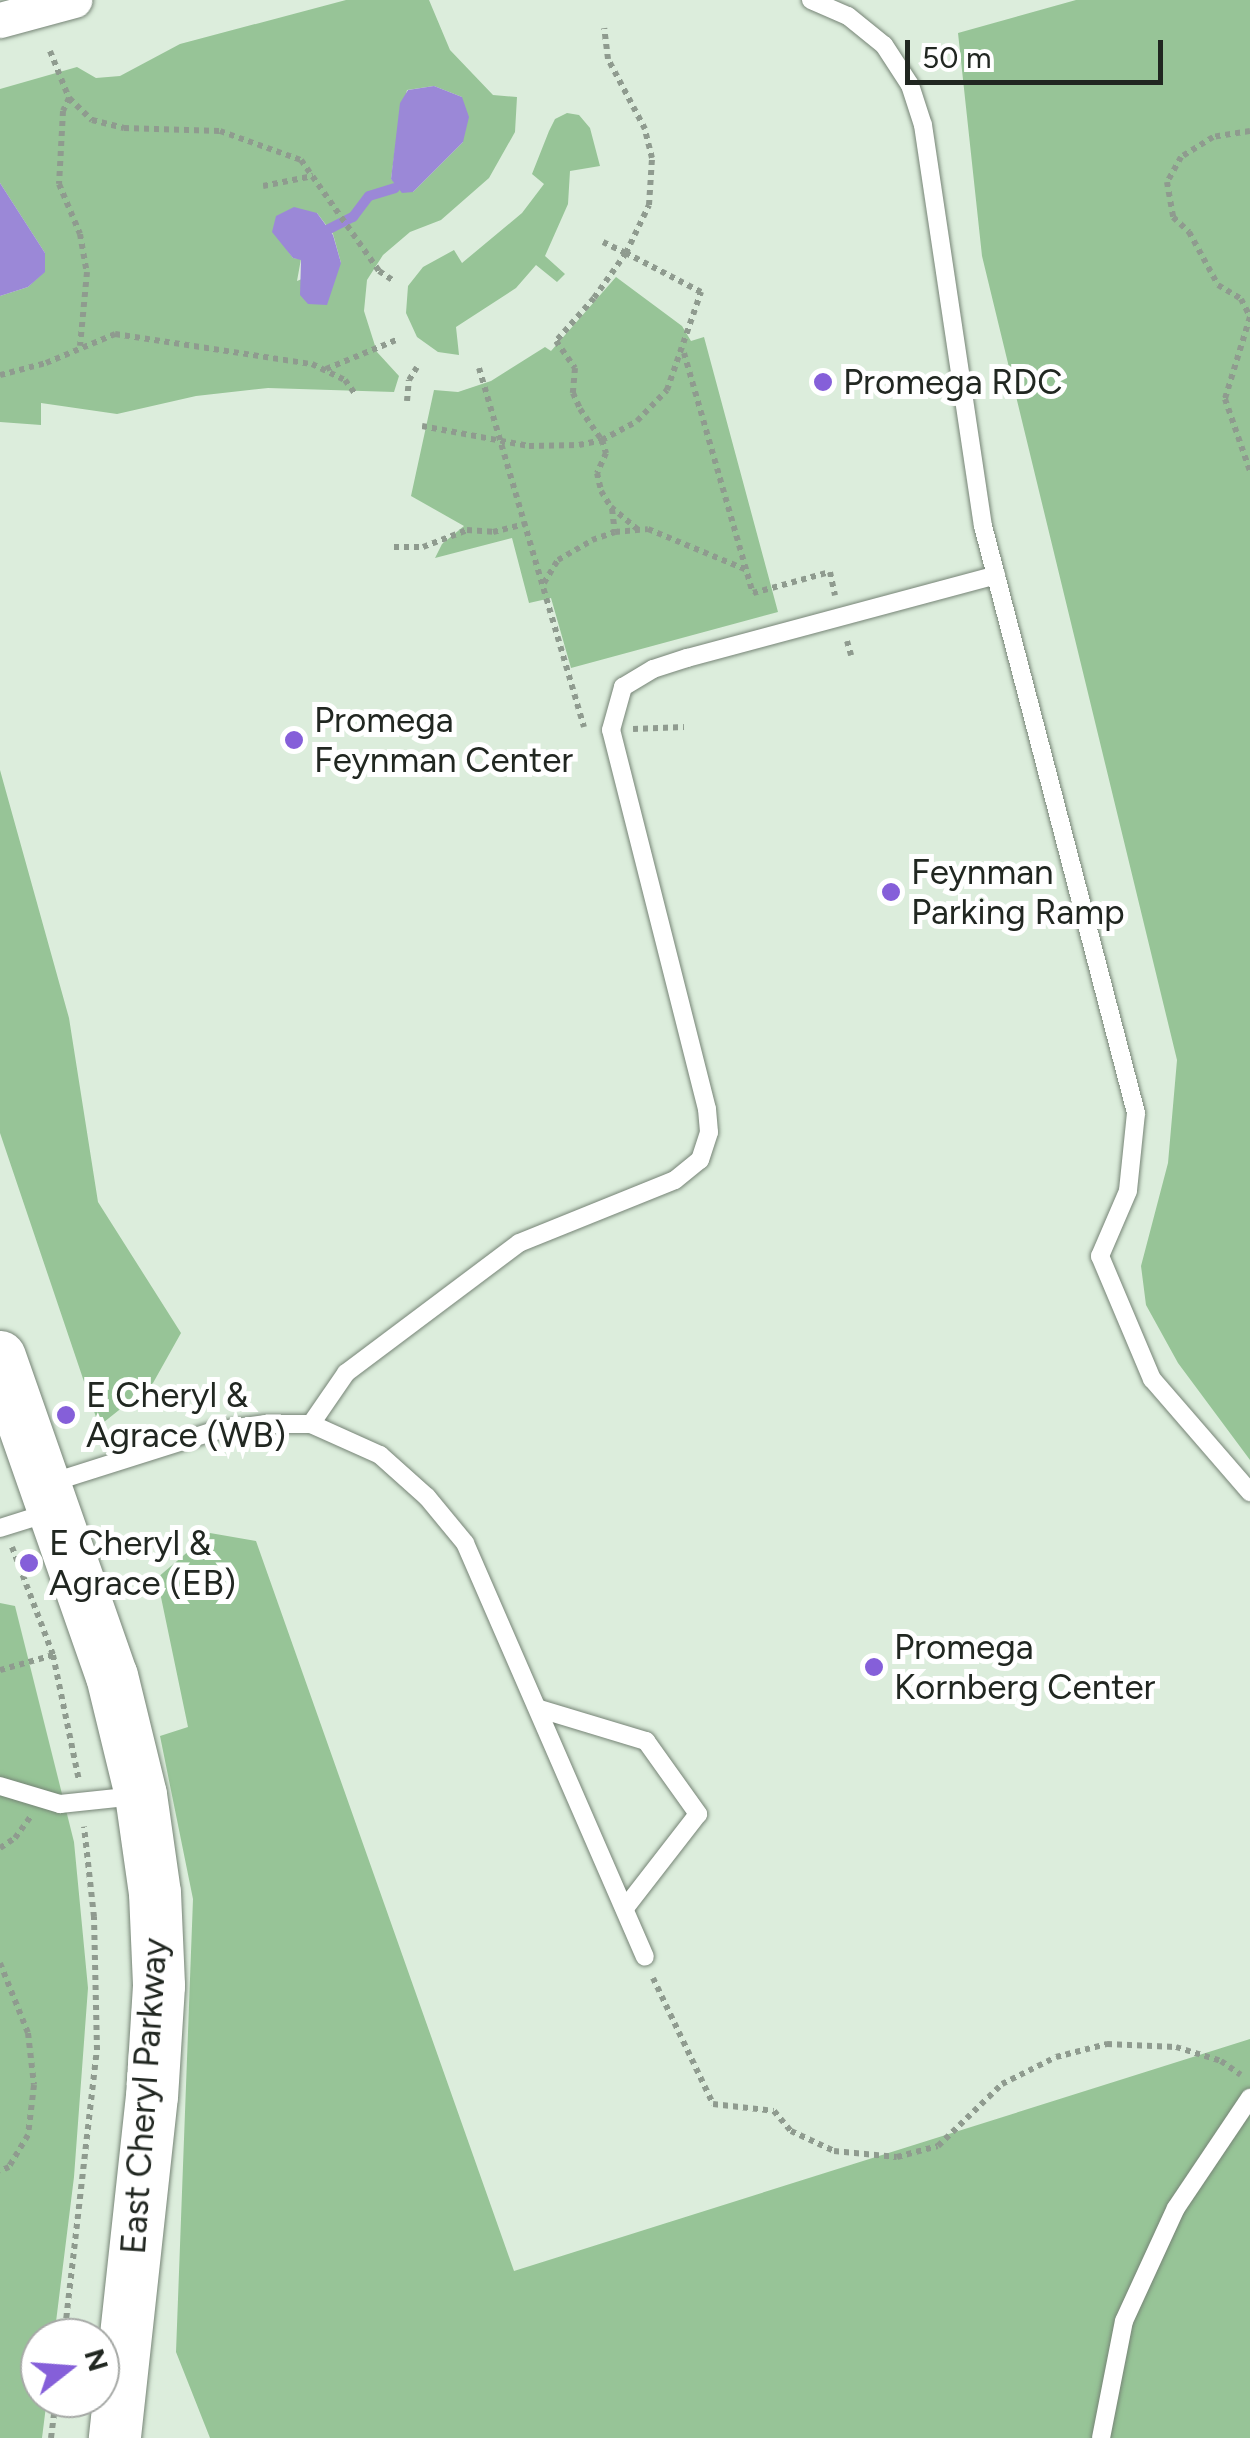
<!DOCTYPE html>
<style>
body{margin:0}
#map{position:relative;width:1250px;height:2438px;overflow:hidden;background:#dceddc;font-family:Figtree,sans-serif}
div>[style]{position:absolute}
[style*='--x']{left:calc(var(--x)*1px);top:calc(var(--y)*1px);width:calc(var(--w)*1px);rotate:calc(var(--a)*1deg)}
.green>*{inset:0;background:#97c497}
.water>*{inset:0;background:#9b88d7}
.stream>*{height:10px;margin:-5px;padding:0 5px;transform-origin:5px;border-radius:5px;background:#9b88d7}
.path>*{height:6px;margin-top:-3px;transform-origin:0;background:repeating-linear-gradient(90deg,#8f9b8f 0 5px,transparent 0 10px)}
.roads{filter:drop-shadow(0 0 2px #768476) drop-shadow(0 0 2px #768476)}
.lane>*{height:18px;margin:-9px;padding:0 9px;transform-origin:9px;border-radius:9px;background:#fff}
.street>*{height:35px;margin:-17.5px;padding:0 17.5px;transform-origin:17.5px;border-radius:17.5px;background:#fff}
.secondary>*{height:52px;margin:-26px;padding:0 26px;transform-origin:26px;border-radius:26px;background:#fff}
.dots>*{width:28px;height:28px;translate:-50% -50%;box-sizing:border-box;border:5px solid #fff;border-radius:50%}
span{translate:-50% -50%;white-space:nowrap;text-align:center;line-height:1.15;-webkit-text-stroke:10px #fff;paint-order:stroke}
.poi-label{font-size:35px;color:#212721}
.left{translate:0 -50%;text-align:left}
.street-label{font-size:35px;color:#212721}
.north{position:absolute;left:20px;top:2318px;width:100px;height:100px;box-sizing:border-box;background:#fff;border:2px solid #a6a9a6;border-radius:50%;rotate:73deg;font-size:28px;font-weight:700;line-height:40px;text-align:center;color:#212721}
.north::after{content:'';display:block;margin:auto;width:35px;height:45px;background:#855fd9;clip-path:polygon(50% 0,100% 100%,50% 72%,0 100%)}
.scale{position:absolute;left:905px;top:40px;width:258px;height:45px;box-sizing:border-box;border:5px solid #212721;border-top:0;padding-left:12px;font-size:30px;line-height:35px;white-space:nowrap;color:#212721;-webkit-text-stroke:8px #fff;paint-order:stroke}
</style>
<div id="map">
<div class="green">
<div style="clip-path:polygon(evenodd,346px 0,429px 0,450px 50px,493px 95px,517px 97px,515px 132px,489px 178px,441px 220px,410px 232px,383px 255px,367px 280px,364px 311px,377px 352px,399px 376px,394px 392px,268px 388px,196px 396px,117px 414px,41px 403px,41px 425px,0 422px,0 296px,28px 287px,44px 272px,45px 253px,0 183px,0 89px,77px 67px,96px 78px,120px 76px,180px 44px,346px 0,434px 86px,462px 97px,463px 142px,413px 192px,391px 179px,398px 128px,407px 90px,434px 86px,346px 0,317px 213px,333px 234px,341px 263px,297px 281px,301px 259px,293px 258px,278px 237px,317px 213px)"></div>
<div style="clip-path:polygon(1076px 0,1250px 0,1250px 1460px,1178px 1363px,1146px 1305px,1141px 1266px,1168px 1163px,1177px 1060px,982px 256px,958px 33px)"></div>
<div style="clip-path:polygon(567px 113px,579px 115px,590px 128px,600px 166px,570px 171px,568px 204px,545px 256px,565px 274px,557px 282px,536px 265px,516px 288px,456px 327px,459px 355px,438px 352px,417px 337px,406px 313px,408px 286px,423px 267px,454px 250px,462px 263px,522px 213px,544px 184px,532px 174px,549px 131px,555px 119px)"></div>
<div style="clip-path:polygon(616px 277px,682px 326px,691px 341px,704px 337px,778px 612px,571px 668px,551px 598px,529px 603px,512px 538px,435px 558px,442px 544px,464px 526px,411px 496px,434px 390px,458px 392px,491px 381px,545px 347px,551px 351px)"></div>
<div style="clip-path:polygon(0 770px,69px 1018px,98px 1202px,181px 1333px,153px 1383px,99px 1426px,0 1133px)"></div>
<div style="clip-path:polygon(210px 1533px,256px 1541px,514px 2271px,1250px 2039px,1250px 2438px,210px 2438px,176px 2352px,193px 1899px,160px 1736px,188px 1727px,157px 1578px)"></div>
<div style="clip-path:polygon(0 1603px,15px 1606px,74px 1842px,88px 1988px,74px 2177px,54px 2338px,40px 2338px,40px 2398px,47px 2398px,42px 2438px,0 2438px)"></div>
</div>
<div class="water">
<div style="clip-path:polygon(434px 86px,462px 97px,469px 117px,463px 142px,413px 192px,402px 193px,391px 179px,400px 103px,408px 90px)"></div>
<div style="clip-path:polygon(0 183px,45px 253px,45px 272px,28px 287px,0 296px)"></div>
<div style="clip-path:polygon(294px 207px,317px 213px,333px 235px,341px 263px,327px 305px,308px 304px,300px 295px,301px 260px,293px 258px,272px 232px,276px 216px)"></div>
</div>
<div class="stream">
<div style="--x:329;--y:229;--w:27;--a:-27"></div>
<div style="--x:353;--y:217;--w:26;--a:-53"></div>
<div style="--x:369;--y:196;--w:27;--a:-17"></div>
</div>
<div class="path">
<div style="--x:50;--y:51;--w:51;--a:68"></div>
<div style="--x:69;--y:98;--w:32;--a:44"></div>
<div style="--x:92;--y:120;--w:33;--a:14"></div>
<div style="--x:124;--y:128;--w:96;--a:1.8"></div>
<div style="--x:220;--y:131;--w:86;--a:19.7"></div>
<div style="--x:301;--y:160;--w:136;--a:54.9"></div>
<div style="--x:379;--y:271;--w:18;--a:34"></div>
<div style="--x:69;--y:98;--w:14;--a:115"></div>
<div style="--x:63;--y:111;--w:73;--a:93.1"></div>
<div style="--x:59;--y:184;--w:54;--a:67.2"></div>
<div style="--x:80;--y:234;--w:39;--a:80"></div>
<div style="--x:87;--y:272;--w:74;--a:95.4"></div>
<div style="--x:1250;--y:131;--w:37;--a:171"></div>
<div style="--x:1213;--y:137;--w:38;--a:148"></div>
<div style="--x:1181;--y:157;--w:29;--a:119"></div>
<div style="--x:1167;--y:182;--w:36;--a:80"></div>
<div style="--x:1173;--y:217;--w:22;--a:43"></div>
<div style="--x:1189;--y:232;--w:60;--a:61.3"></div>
<div style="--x:1218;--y:285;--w:27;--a:31"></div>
<div style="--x:1241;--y:299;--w:20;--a:63"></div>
<div style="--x:1250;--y:317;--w:86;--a:107"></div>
<div style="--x:1225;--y:399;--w:76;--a:70.9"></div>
<div style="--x:263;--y:186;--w:51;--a:-11.3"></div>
<div style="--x:603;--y:242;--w:25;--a:26"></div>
<div style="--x:626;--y:253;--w:55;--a:125.4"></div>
<div style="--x:594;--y:298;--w:57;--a:131.5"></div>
<div style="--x:556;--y:341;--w:33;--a:55"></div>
<div style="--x:575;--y:368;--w:25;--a:95"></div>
<div style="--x:573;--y:393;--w:17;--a:66"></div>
<div style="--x:580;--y:409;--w:38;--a:55"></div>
<div style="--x:602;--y:440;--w:14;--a:73"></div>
<div style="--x:606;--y:453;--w:22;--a:114"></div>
<div style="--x:597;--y:473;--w:18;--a:77"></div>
<div style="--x:601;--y:491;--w:19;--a:58"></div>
<div style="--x:611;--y:507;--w:35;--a:40"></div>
<div style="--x:684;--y:353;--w:250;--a:74"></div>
<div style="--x:753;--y:593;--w:80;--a:-15.3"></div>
<div style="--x:830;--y:572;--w:24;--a:78"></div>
<div style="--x:479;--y:368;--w:374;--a:73.7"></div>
<div style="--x:326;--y:369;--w:76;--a:-22.5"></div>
<div style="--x:0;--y:375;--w:48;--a:-14.6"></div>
<div style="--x:46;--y:363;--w:75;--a:-22.8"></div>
<div style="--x:115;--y:334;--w:199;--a:8.7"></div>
<div style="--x:312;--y:364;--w:37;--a:26"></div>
<div style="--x:345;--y:380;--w:17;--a:54"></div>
<div style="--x:407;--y:401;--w:21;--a:-85"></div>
<div style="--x:409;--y:380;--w:15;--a:-58"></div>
<div style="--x:422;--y:426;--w:109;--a:10.6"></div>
<div style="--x:529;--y:446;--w:50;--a:-1.1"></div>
<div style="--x:579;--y:445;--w:24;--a:-12"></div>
<div style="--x:602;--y:440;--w:40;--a:-28"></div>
<div style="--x:637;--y:421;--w:43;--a:-45.9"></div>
<div style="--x:667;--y:390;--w:104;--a:-70.9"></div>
<div style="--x:701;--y:292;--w:85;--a:-152.5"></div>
<div style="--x:626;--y:253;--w:53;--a:-64.4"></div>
<div style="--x:649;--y:205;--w:47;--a:-86.3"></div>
<div style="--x:652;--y:158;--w:30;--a:-104"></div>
<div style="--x:645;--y:129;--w:79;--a:-117.9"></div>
<div style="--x:608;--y:59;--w:31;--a:-97"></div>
<div style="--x:612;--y:509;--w:23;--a:83"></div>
<div style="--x:394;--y:547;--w:29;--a:0"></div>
<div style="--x:423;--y:547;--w:47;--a:-21.1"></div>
<div style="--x:467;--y:530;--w:26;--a:4"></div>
<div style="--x:493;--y:532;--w:33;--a:-14"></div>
<div style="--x:544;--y:583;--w:27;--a:-59"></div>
<div style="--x:558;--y:560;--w:39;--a:-30"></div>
<div style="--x:592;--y:540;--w:24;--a:-19"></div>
<div style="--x:615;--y:532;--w:33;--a:-5"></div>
<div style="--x:648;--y:529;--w:107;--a:22.5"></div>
<div style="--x:847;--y:641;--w:15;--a:74"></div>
<div style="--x:633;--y:729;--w:51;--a:-2.2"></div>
<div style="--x:12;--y:1547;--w:116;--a:69.2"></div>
<div style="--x:53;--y:1655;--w:128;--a:78.3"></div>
<div style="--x:0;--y:1670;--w:55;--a:-15.8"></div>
<div style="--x:0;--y:1848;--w:18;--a:-34"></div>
<div style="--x:15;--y:1838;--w:26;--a:-54"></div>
<div style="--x:0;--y:1963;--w:75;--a:68.2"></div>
<div style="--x:28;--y:2033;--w:52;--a:83.4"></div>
<div style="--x:34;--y:2085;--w:50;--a:96.8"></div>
<div style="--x:28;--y:2135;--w:37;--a:121"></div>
<div style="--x:9;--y:2167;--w:10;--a:156"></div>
<div style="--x:653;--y:1978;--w:140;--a:64.5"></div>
<div style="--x:713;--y:2104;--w:61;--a:6.5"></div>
<div style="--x:774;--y:2111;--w:26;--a:50"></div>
<div style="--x:791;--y:2131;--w:47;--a:24.9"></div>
<div style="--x:834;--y:2151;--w:63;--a:5.4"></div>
<div style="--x:897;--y:2157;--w:42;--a:-15"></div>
<div style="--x:938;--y:2146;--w:89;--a:-44.1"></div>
<div style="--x:1002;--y:2084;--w:60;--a:-26.6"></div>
<div style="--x:1056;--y:2057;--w:53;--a:-14.3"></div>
<div style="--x:1107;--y:2044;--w:69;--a:2.5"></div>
<div style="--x:1176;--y:2047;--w:47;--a:17.3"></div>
<div style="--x:1221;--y:2061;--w:24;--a:35"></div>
<div style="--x:64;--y:2338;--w:290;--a:-83.5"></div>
<div style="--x:97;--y:2050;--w:133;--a:-91.3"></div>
<div style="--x:94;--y:1917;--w:91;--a:-96.3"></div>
<div style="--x:51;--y:2438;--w:40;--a:-82.9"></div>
</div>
<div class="roads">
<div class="lane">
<div style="--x:811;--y:0;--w:40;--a:23.4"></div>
<div style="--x:848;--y:16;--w:46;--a:38.9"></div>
<div style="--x:884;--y:45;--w:48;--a:57"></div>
<div style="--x:910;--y:85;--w:42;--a:72"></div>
<div style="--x:923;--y:125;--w:405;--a:81.5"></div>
<div style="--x:983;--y:526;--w:607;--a:75.39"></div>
<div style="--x:1136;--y:1113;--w:78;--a:95.9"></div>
<div style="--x:1128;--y:1191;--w:71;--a:113.3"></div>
<div style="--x:1100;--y:1256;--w:134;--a:67.1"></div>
<div style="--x:1152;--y:1379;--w:150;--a:49.1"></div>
<div style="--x:311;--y:1424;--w:62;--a:-55.5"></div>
<div style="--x:346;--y:1373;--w:216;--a:-36.9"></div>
<div style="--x:519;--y:1243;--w:168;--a:-22"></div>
<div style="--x:675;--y:1180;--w:32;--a:-39"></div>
<div style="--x:700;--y:1160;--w:29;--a:-72"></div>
<div style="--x:709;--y:1132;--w:23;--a:-95"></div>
<div style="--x:707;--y:1109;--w:391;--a:-104.2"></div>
<div style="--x:611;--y:730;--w:45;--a:-74.4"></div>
<div style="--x:623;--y:687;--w:35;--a:-31"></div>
<div style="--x:653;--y:669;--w:36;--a:-18"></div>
<div style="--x:687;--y:658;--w:320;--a:-15"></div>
<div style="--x:47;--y:1484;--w:175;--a:-17.6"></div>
<div style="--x:214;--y:1431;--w:51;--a:-7.8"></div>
<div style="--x:265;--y:1424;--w:46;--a:0"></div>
<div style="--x:311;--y:1424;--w:76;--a:24.2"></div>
<div style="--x:380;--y:1455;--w:63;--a:41.8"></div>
<div style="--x:427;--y:1497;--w:60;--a:50.4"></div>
<div style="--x:465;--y:1543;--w:451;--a:66.5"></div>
<div style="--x:0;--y:1528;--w:53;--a:-17.4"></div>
<div style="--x:540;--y:1709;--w:111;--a:16.8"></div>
<div style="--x:646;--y:1741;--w:90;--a:54.5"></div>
<div style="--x:698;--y:1814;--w:119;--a:127.8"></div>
<div style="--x:0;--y:1786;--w:63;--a:16.7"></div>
<div style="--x:60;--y:1804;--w:76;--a:-6"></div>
<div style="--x:1101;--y:2438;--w:119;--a:-78.9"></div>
<div style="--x:1124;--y:2321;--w:124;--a:-65.3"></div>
<div style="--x:1176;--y:2208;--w:133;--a:-56.1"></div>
</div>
<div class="street">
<div style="--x:0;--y:20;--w:77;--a:-15.1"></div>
</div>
<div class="secondary">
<div style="--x:0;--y:1357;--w:338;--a:70.7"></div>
<div style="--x:112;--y:1676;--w:122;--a:76.3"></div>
<div style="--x:141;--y:1795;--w:99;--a:81.9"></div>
<div style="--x:155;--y:1893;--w:93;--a:87.5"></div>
<div style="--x:159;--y:1986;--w:110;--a:93.6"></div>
<div style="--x:152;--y:2096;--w:344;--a:96.2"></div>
</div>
</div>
<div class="dots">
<div style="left:823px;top:382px;background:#855fd9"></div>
<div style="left:294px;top:740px;background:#855fd9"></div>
<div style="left:891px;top:892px;background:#855fd9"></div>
<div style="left:66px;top:1415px;background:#855fd9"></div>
<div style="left:29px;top:1563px;background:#855fd9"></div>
<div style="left:874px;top:1667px;background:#855fd9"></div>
</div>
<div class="poi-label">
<span class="left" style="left:843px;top:382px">Promega RDC</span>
<span class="left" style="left:314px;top:740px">Promega<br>Feynman Center</span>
<span class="left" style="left:911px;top:892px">Feynman<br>Parking Ramp</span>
<span class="left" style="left:86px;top:1415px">E Cheryl &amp;<br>Agrace (WB)</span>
<span class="left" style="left:49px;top:1563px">E Cheryl &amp;<br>Agrace (EB)</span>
<span class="left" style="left:894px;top:1667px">Promega<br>Kornberg Center</span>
</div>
<div class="street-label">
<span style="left:144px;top:2096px;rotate:-86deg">East Cheryl Parkway</span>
</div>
<div class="north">N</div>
<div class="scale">50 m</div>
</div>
